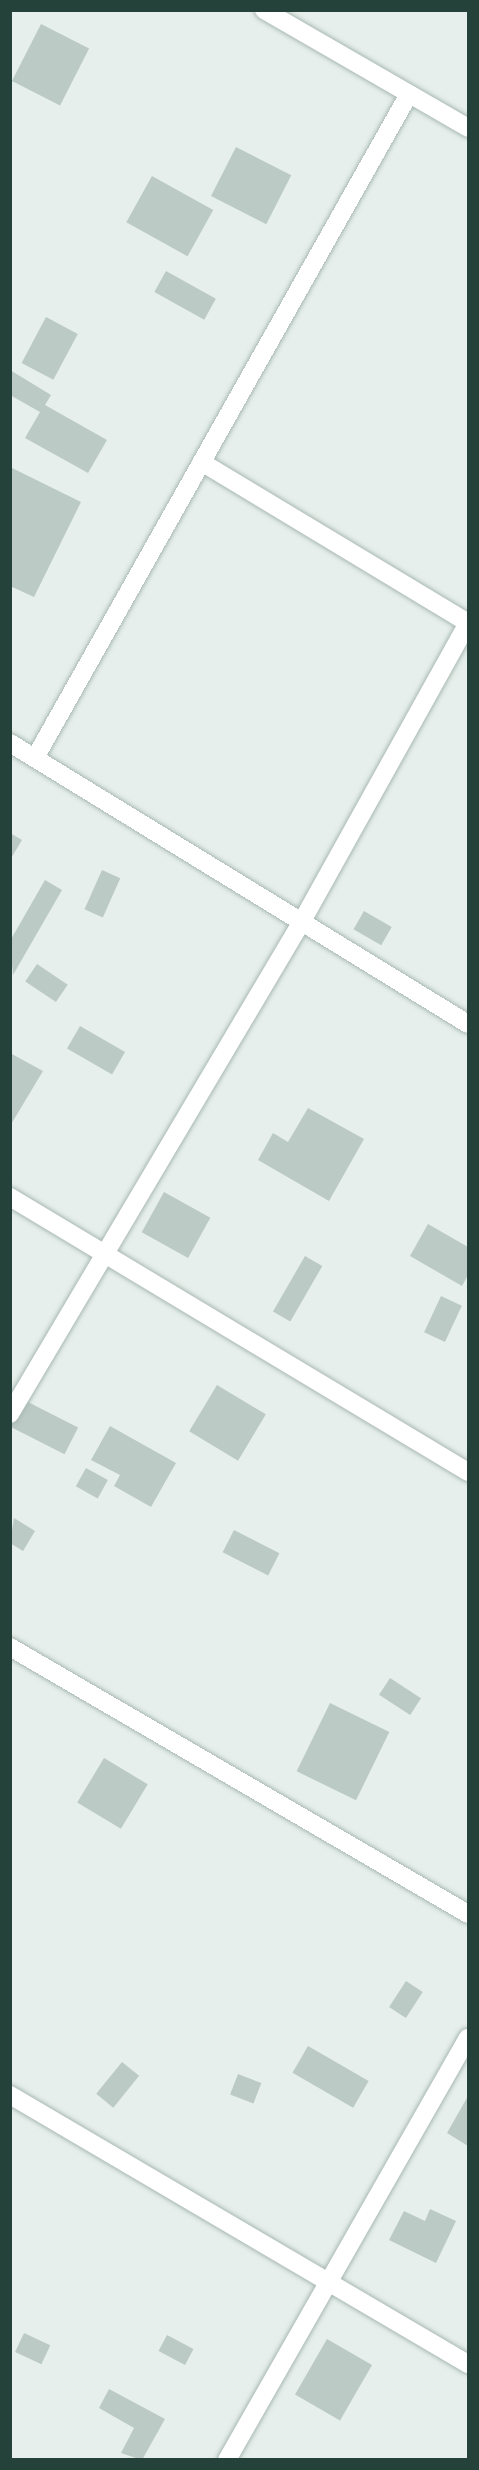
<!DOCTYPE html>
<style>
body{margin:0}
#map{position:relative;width:479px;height:2470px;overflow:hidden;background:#e6efeb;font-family:Helvetica,sans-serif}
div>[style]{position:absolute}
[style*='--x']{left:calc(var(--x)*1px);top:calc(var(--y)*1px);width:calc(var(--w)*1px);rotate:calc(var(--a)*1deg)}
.building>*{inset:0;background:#bbcac4;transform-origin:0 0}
.roads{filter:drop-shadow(0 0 2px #a8b8b2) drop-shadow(0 0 2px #a8b8b2)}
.minor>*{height:18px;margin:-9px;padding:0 9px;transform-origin:9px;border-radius:9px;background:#fff}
span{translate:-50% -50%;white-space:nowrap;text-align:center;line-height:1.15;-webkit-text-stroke:6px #f7fbf9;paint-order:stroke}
.frame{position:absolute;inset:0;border:12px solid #24423a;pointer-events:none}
</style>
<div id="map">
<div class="building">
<div style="left:41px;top:24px;width:54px;height:64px;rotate:27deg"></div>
<div style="left:236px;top:147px;width:62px;height:55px;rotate:27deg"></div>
<div style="left:152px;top:176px;width:70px;height:53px;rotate:29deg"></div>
<div style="left:166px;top:271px;width:57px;height:24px;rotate:29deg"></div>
<div style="left:46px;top:317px;width:36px;height:52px;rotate:28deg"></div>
<div style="clip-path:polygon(10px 370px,51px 395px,45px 405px,107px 440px,88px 473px,25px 438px,40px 412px,10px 395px)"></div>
<div style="clip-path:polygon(10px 467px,81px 502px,34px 597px,10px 586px)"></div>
<div style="clip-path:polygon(10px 833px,22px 840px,10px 860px)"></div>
<div style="left:102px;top:870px;width:20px;height:43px;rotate:24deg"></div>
<div style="clip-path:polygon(45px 880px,62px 890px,13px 975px,10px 941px)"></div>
<div style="left:364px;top:911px;width:32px;height:21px;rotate:30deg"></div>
<div style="left:37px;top:964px;width:37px;height:21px;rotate:34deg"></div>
<div style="left:80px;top:1026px;width:52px;height:26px;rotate:30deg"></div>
<div style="clip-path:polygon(10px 1053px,43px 1071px,10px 1126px)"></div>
<div style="clip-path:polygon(308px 1108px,364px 1139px,329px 1201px,258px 1160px,273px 1133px,288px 1142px)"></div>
<div style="left:164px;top:1192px;width:53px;height:46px;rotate:29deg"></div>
<div style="clip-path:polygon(428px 1224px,468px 1247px,468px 1275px,462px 1286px,410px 1256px)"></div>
<div style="left:305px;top:1256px;width:20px;height:64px;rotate:30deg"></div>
<div style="left:441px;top:1296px;width:23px;height:40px;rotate:25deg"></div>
<div style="left:217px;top:1385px;width:57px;height:54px;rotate:31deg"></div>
<div style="left:22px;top:1399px;width:63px;height:30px;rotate:27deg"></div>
<div style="clip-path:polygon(110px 1426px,176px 1463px,151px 1507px,114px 1486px,120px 1475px,91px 1460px)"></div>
<div style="left:86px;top:1468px;width:25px;height:21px;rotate:29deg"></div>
<div style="clip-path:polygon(14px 1518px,35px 1531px,23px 1551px,10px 1543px)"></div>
<div style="left:234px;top:1530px;width:51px;height:25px;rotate:27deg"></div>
<div style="left:390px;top:1678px;width:37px;height:20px;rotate:33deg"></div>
<div style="left:330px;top:1703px;width:66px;height:76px;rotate:26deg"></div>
<div style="left:104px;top:1758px;width:51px;height:52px;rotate:31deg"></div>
<div style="left:406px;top:1981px;width:20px;height:31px;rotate:33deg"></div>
<div style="left:308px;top:2046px;width:70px;height:31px;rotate:30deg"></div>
<div style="left:122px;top:2062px;width:22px;height:41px;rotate:39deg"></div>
<div style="left:238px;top:2074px;width:25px;height:22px;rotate:21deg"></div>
<div style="clip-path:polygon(468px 2096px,468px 2146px,447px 2133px)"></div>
<div style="clip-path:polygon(430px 2209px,456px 2221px,436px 2263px,389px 2240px,404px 2211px,425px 2221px)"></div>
<div style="left:24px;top:2333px;width:29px;height:21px;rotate:25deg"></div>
<div style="left:167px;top:2335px;width:30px;height:18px;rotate:28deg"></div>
<div style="left:327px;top:2339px;width:52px;height:64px;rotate:30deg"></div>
<div style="clip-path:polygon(109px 2389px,165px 2419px,142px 2460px,121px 2453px,134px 2428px,99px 2408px)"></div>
</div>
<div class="roads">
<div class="minor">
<div style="--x:264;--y:10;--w:236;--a:30"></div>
<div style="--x:203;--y:463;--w:310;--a:31.1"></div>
<div style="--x:10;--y:743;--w:537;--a:31.53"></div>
<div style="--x:35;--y:758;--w:762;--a:-60.61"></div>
<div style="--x:10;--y:1197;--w:534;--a:30.98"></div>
<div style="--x:10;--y:1414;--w:571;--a:-59.35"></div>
<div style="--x:301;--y:923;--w:343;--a:-60.9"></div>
<div style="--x:10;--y:1647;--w:530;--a:30.24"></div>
<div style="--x:10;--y:2095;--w:531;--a:30.43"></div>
<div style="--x:227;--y:2460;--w:486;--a:-60.3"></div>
</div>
</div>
<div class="frame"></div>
</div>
